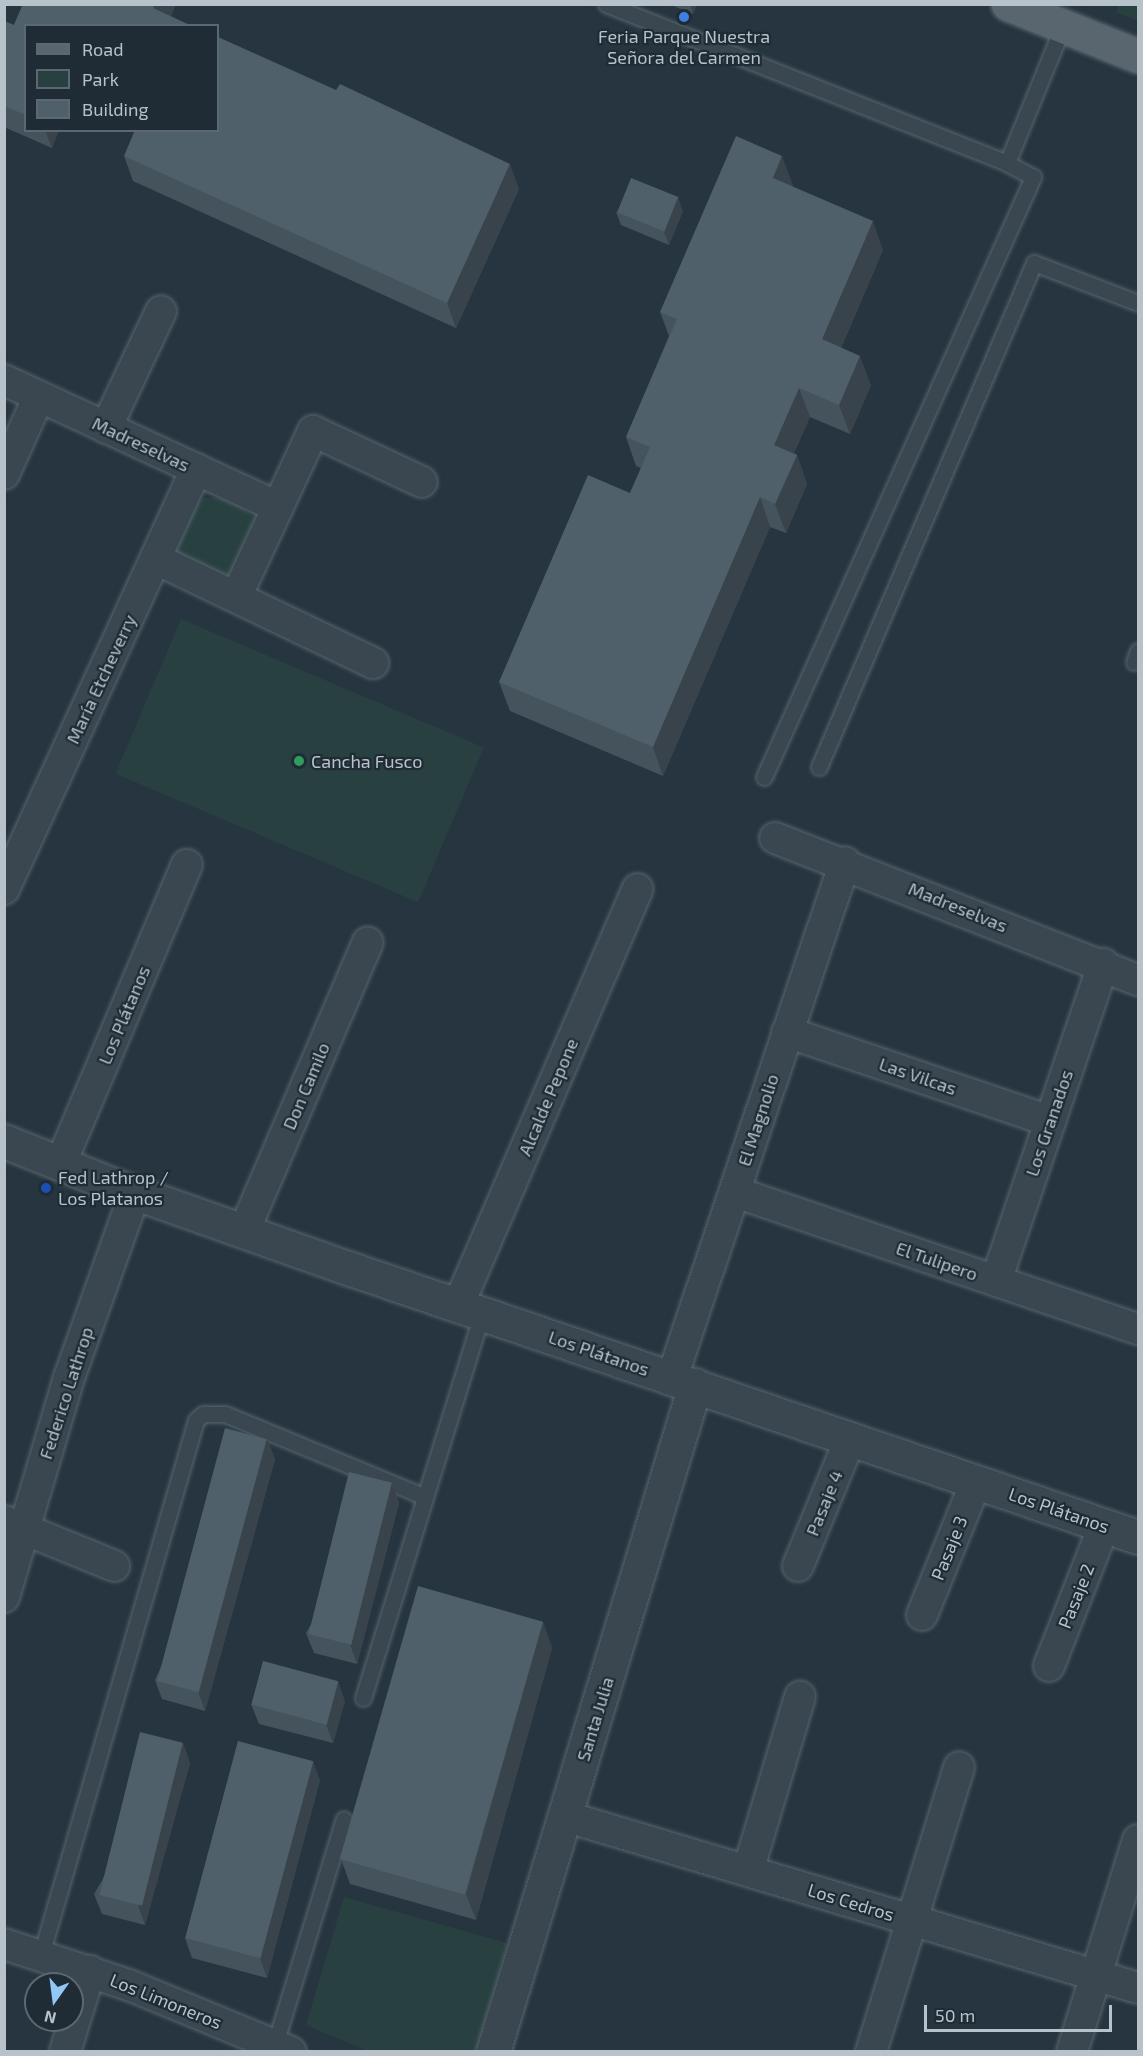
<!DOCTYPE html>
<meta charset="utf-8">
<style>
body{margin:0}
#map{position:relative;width:1143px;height:2056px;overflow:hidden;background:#263540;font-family:"Exo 2",sans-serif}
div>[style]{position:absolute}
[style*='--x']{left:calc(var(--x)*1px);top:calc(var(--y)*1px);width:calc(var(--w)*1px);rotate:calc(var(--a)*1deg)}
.green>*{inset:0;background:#284140;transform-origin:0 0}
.roads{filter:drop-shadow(0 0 2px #58656d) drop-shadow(0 0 2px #58656d)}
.service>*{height:15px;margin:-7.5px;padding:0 7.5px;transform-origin:7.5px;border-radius:7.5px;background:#3a4750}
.minor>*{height:30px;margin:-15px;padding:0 15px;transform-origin:15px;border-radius:15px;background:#3a4750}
.tertiary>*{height:33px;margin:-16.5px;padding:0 16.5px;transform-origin:16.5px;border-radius:16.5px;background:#3a4750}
.primary>*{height:33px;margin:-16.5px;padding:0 16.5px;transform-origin:16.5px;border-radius:16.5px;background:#596670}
.wall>*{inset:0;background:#45535c}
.shaded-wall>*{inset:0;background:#38434b}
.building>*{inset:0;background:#50606b;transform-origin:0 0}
.dots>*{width:16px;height:16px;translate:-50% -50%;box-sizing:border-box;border:3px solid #1f2c35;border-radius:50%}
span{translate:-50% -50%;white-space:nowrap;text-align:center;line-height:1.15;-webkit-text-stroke:4.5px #1f2c35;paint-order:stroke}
.poi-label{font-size:18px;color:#b7c2ca}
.left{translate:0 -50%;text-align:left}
.street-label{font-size:18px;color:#b7c2ca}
.frame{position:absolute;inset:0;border:6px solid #b7c2ca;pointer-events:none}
.legend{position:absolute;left:24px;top:24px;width:195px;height:108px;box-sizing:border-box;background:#1f2c35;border:2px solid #5c6871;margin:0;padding:8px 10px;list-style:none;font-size:18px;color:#b7c2ca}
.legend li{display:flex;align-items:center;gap:12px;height:30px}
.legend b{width:30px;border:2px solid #5c6871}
.north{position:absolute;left:24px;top:1972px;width:60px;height:60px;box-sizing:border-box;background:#1f2c35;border:2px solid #5c6871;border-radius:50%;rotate:194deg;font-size:16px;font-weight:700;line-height:24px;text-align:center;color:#b7c2ca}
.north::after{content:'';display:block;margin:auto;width:21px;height:27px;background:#91c7f5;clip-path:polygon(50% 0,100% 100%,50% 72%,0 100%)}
.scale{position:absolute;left:924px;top:2005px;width:188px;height:27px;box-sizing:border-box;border:3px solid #b7c2ca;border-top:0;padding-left:8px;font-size:18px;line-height:21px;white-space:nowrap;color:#b7c2ca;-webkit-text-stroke:4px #1f2c35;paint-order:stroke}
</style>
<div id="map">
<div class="green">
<div style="clip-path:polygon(1119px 4px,1138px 5px,1138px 21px,1116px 12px)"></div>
<div style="clip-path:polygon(204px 498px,221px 498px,238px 504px,257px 521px,234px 569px,219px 580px,175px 558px,173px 549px,196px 502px)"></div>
<div style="left:181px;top:619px;width:329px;height:168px;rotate:23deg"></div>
<div style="clip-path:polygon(344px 1897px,507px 1943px,476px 2051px,367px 2051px,306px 2025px)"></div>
</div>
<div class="roads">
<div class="service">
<div style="--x:606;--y:4;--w:431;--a:21.6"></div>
<div style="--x:1134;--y:662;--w:12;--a:-70"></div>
<div style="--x:819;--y:767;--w:548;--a:-66.9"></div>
<div style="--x:1034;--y:263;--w:111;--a:21"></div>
<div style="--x:764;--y:777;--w:658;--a:-65.85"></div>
<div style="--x:1033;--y:177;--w:30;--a:-152"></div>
<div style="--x:1007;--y:163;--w:148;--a:-67.8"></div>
<div style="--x:363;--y:1698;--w:402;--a:-72.8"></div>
<div style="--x:41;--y:1955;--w:557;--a:-73.84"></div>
<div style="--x:196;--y:1420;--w:9;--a:-41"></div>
<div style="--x:203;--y:1414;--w:22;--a:0"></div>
<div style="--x:225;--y:1414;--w:214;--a:22.5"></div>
<div style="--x:275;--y:2044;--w:235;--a:-73"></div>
</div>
<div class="minor">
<div style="--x:4;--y:380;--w:302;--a:24.9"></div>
<div style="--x:106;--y:428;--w:129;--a:-64.8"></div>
<div style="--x:4;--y:474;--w:85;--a:-65.8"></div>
<div style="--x:156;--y:559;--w:241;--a:25.6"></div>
<div style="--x:237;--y:595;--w:181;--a:-65.1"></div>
<div style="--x:313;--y:431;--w:120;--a:25.1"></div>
<div style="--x:775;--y:838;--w:390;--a:21.4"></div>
<div style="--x:4;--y:889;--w:462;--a:-65.4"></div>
<div style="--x:787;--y:1032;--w:278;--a:18.7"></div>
<div style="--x:60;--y:1165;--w:326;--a:-67.1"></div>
<div style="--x:735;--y:1192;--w:426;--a:18.8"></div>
<div style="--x:244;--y:1231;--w:314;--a:-66.8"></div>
<div style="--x:996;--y:1281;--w:335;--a:-71.3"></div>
<div style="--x:458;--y:1306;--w:454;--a:-66.7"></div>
<div style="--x:672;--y:1378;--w:544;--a:-71.47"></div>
<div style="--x:4;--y:1521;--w:119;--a:22.2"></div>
<div style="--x:798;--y:1566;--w:137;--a:-67.7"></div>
<div style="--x:4;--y:1597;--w:228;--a:-73.5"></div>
<div style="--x:69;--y:1378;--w:196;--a:-70.4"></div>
<div style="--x:922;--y:1615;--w:144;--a:-67.9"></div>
<div style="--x:1049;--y:1666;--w:150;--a:-68.6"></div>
<div style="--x:564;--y:1816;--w:599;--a:16.68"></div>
<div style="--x:748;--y:1871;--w:182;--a:-73.4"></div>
<div style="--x:4;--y:1944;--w:132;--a:18.2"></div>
<div style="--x:129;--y:1985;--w:175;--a:22.5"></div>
<div style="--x:65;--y:2052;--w:85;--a:-72.8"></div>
<div style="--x:871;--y:2052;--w:298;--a:-72.8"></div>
<div style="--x:1072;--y:2052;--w:222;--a:-72.7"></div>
</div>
<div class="tertiary">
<div style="--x:4;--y:1141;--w:121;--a:21.9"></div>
<div style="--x:116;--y:1186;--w:249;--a:19.5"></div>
<div style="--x:351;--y:1269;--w:831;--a:18.81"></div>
<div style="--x:493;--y:2052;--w:697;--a:-73.15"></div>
</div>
<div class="primary">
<div style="--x:1008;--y:4;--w:140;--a:21.8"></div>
</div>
</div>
<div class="wall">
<div style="clip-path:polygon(23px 4px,176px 4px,171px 16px,26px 26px,26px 130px,59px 130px,52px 148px,4px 127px,4px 21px,14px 25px)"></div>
<div style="clip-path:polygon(669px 4px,697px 4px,693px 14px)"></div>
<div style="clip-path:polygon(124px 156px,519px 189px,456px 328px,133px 181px)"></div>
<div style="clip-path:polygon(793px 185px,792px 187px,883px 250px,841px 348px,871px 385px,850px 434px,810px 417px,794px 453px,797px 455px,807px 484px,786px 533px,770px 527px,663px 776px,510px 711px,499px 682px,630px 493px,641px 468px,636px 466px,626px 437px,669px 336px,660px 312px)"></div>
<div style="clip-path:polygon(683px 211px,669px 245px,621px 225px,616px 212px)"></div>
<div style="clip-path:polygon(267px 1439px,275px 1459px,205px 1711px,162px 1699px,155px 1680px)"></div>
<div style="clip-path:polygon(392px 1483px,399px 1503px,357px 1664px,314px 1653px,306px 1633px)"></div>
<div style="clip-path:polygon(543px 1622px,552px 1648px,476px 1920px,350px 1884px,341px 1859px)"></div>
<div style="clip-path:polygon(345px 1701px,333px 1743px,259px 1724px,251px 1704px)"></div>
<div style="clip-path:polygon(183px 1743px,190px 1763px,145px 1925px,102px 1914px,94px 1894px)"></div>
<div style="clip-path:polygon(320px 1780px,267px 1978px,192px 1958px,185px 1938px)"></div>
</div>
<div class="shaded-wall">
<div style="clip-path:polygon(155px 4px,176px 4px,166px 26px,153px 8px)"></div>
<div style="clip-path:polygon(692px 4px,697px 4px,693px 14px,691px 7px)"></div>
<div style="clip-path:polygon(45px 130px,59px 130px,52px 148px)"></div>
<div style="clip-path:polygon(782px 156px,793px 185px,784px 208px,773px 178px)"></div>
<div style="clip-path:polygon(510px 164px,519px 189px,456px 328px,447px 303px)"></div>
<div style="clip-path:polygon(678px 197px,683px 211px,669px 245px,664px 232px)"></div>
<div style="clip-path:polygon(873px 221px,883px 250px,832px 368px,822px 339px)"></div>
<div style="clip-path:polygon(860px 356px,871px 385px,850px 434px,839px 405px)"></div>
<div style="clip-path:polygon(799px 388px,810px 417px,785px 474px,774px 445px)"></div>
<div style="clip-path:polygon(797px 455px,807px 484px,786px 533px,775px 504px)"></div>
<div style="clip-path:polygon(760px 497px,770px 527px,663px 776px,653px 747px)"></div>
<div style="clip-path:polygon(267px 1439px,275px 1459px,205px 1711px,198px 1691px)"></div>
<div style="clip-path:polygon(392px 1483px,399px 1503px,357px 1664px,350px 1644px)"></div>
<div style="clip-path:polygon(543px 1622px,552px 1648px,476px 1920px,466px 1894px)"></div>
<div style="clip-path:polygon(338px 1681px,345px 1701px,333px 1743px,326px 1724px)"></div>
<div style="clip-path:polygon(183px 1743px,190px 1763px,145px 1925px,138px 1905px)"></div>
<div style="clip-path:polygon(313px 1761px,320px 1780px,267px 1978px,260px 1958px)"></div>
</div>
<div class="building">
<div style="clip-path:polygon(23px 4px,155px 4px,153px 8px,192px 26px,26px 26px,26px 115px,4px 106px,4px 21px,14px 25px)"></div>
<div style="clip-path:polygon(218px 37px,336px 90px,340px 84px,510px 164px,447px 303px,124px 156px,135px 130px,218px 130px)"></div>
<div style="clip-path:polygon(736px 136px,782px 156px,773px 178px,873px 221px,822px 339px,860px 356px,839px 405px,799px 388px,774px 445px,797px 455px,775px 504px,760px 497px,653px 747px,499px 682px,588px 475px,630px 493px,650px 447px,626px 437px,677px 319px,660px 312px)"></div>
<div style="left:631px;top:178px;width:51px;height:37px;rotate:22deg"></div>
<div style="left:225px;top:1428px;width:43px;height:262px;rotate:15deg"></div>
<div style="left:349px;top:1472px;width:44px;height:167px;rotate:14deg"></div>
<div style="left:418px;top:1586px;width:130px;height:284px;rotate:16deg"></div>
<div style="left:263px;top:1661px;width:78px;height:45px;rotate:15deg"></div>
<div style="left:140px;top:1732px;width:44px;height:168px;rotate:14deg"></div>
<div style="left:238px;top:1741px;width:78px;height:204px;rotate:15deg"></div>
</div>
<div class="dots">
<div style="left:684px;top:17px;background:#3f7fe0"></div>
<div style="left:299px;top:761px;background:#2e9e5b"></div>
<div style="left:46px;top:1188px;background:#1a4fb4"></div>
</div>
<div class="poi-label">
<span style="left:684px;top:47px">Feria Parque Nuestra<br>Señora del Carmen</span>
<span class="left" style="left:311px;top:761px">Cancha Fusco</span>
<span class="left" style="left:58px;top:1188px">Fed Lathrop /<br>Los Platanos</span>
</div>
<div class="street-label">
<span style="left:141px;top:444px;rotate:25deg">Madreselvas</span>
<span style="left:101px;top:679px;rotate:-65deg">María Etcheverry</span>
<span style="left:958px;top:907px;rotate:22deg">Madreselvas</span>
<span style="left:124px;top:1015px;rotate:-67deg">Los Plátanos</span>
<span style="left:918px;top:1076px;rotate:19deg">Las Vilcas</span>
<span style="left:306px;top:1086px;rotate:-67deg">Don Camilo</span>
<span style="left:548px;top:1097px;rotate:-67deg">Alcalde Pepone</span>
<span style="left:758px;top:1120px;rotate:-72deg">El Magnolio</span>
<span style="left:1049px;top:1123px;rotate:-71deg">Los Granados</span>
<span style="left:937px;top:1261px;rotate:19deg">El Tulipero</span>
<span style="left:599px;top:1353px;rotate:19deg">Los Plátanos</span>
<span style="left:66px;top:1393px;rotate:-72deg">Federico Lathrop</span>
<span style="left:824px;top:1503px;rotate:-68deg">Pasaje 4</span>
<span style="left:1059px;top:1510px;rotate:19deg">Los Plátanos</span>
<span style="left:949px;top:1548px;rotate:-68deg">Pasaje 3</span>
<span style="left:1076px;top:1596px;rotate:-68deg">Pasaje 2</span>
<span style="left:595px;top:1719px;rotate:-73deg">Santa Julia</span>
<span style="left:851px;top:1902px;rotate:17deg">Los Cedros</span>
<span style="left:166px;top:2001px;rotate:22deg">Los Limoneros</span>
</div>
<div class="frame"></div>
<ul class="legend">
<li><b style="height:8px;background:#596670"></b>Road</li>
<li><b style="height:16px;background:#284140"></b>Park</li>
<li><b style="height:16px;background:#50606b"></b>Building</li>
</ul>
<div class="north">N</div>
<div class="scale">50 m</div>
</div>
